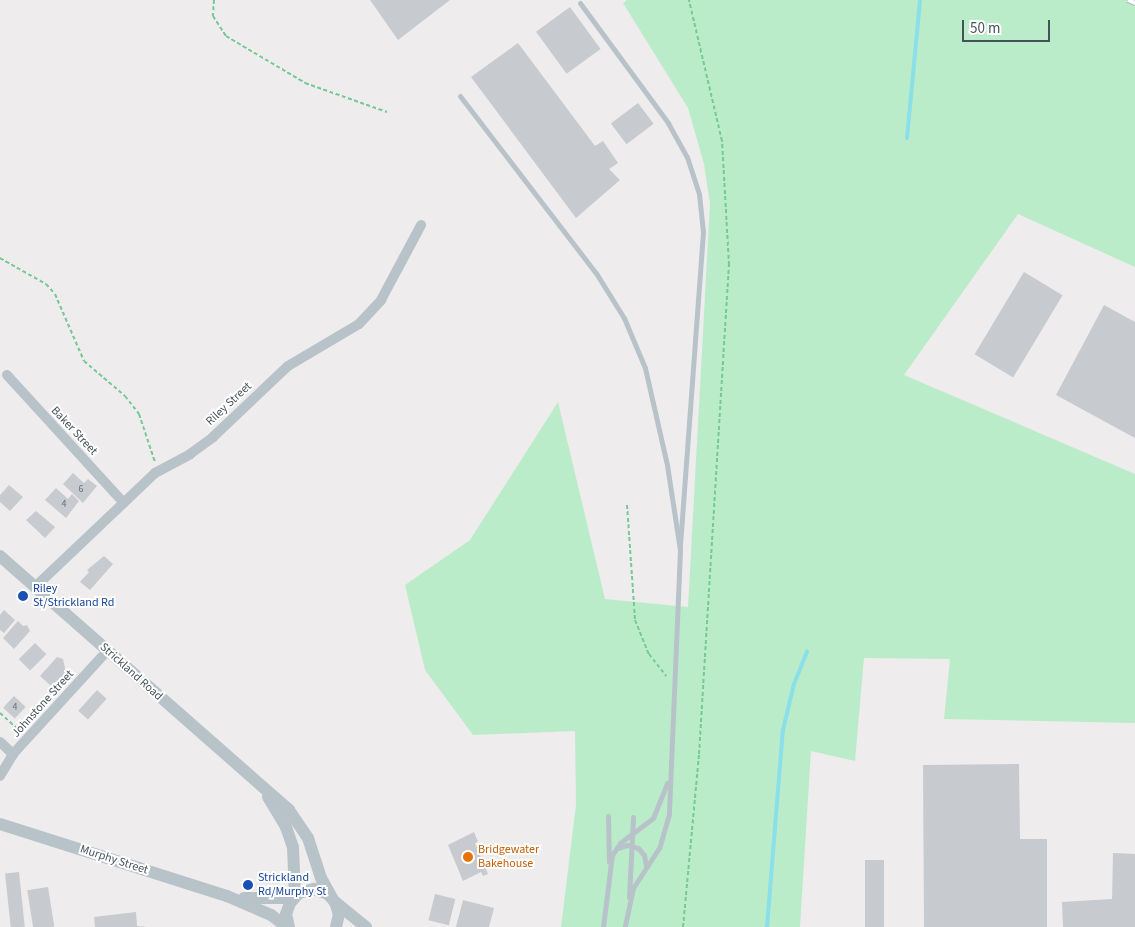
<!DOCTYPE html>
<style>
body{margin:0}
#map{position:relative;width:1135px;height:927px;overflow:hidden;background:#efeced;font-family:"Source Sans 3",sans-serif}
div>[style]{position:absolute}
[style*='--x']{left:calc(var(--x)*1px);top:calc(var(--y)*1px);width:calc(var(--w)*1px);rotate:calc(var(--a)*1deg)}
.green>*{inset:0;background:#bbecc9}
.stream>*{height:4px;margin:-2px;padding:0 2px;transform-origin:2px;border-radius:2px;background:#8adfe8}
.building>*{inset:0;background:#c7cacf;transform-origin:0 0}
.path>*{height:2px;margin-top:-1px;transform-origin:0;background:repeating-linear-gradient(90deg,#75c996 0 4px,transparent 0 6.5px)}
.service>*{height:5px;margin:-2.5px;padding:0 2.5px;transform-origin:2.5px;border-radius:2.5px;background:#b8c3c9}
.minor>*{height:10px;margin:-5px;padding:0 5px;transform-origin:5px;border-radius:5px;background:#b8c3c9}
.tertiary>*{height:12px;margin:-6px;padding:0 6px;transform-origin:6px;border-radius:6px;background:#b8c3c9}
.rail>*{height:5.5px;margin-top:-2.75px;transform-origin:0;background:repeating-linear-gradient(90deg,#fff 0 11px,#afb3b7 0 22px);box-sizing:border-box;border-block:1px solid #afb3b7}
.dots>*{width:14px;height:14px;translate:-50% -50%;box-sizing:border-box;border:2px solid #fff;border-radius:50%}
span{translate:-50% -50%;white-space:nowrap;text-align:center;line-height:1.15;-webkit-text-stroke:4px #fff;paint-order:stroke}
.number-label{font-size:10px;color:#667076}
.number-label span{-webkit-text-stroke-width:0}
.street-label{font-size:12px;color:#465259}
.transit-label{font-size:12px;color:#164399}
.left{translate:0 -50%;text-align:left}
.food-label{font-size:12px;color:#c56008}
.scale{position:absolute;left:962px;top:20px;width:88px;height:22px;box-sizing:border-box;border:2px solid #465259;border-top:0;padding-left:6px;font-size:15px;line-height:18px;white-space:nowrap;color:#465259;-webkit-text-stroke:4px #fff;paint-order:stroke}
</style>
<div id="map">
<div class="green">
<div style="clip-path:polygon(627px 0,1135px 0,1135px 267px,1018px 214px,904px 375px,1135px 474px,1135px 723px,944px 719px,950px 659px,864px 658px,855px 761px,811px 751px,800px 927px,561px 927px,576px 805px,575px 731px,473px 735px,425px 670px,405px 585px,470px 540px,558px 402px,605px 599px,688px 607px,710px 204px,704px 164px,688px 108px,623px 3px)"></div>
</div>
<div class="stream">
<div style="--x:907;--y:138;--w:139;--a:-84.6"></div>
<div style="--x:767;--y:927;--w:198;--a:-85.4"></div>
<div style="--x:783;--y:730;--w:47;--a:-76.6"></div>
<div style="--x:794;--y:684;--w:35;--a:-68"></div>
</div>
<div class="building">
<div style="clip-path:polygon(370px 0,450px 0,398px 40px)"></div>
<div style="left:570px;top:7px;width:52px;height:42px;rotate:54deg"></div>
<div style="clip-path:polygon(518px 43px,595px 146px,603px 141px,618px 163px,609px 169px,620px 180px,576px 218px,471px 77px)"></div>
<div style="left:638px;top:103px;width:26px;height:34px;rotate:53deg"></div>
<div style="left:1024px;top:272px;width:45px;height:96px;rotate:31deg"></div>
<div style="clip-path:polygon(1104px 305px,1135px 322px,1135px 438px,1056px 395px)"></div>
<div style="clip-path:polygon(73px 473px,84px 483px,88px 479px,97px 486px,83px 503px,63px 484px)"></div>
<div style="clip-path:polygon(9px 485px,23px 497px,10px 511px,0 502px,0 495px)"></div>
<div style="clip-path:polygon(56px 488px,68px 499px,72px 494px,79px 501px,66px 518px,45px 500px)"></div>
<div style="clip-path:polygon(36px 511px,55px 527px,45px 538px,26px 520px)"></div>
<div style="clip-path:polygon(104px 556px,113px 564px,90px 590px,80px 582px,89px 572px,87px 570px)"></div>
<div style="clip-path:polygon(4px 610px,15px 620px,4px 633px,0 630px,0 615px)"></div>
<div style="clip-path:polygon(18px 621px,23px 626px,27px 625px,30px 631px,14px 649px,3px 638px)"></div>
<div style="left:35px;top:643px;width:16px;height:23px;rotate:45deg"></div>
<div style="clip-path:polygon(57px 657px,63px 659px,66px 673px,51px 686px,40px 676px)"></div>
<div style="left:97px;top:690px;width:13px;height:28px;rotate:42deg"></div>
<div style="left:14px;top:696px;width:16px;height:16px;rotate:43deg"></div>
<div style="clip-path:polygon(1019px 764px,1020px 839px,1047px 839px,1047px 927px,924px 927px,923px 765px)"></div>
<div style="clip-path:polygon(474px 832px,478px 842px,475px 843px,488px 874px,483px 876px,481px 872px,463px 881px,448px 845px)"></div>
<div style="clip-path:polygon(1113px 853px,1135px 854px,1135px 927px,1063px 927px,1062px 902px,1112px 899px)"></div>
<div style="left:865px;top:860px;width:19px;height:67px"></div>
<div style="left:19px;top:872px;width:55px;height:14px;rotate:84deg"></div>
<div style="left:48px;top:887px;width:40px;height:21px;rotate:81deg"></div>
<div style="left:435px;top:894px;width:21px;height:27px;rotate:14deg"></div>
<div style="clip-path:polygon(463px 900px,494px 908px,489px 927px,456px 927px)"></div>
<div style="clip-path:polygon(136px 912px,137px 926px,149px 927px,95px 927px,94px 917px)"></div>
</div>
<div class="path">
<div style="--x:214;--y:0;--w:16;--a:94"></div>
<div style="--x:213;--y:16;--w:24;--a:57"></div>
<div style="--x:226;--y:36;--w:92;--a:30.7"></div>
<div style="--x:305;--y:83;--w:87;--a:19.5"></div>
<div style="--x:0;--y:258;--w:53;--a:29.5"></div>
<div style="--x:46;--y:284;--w:13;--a:48"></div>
<div style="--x:55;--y:294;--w:73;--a:66.6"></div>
<div style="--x:84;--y:361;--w:54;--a:40.5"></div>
<div style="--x:125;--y:396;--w:23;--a:52"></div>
<div style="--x:139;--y:414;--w:51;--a:71.6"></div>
<div style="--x:627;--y:505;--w:115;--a:86"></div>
<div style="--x:635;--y:620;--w:37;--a:68"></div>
<div style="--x:649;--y:654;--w:28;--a:52"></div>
<div style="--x:0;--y:713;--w:25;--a:42"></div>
<div style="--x:683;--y:927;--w:174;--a:-84.7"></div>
<div style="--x:699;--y:754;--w:490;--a:-86.5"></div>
<div style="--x:729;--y:265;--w:124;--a:-93.2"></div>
<div style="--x:722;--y:141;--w:145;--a:-103.2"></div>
</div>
<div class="service">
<div style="--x:580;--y:3;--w:149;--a:53.7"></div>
<div style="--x:668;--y:123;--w:39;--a:61"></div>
<div style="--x:687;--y:157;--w:39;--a:72"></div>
<div style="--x:699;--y:194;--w:38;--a:84"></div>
<div style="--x:703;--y:232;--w:316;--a:94.2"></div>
<div style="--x:460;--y:96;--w:223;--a:52.5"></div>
<div style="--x:596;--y:273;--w:53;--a:58.1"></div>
<div style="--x:624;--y:318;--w:54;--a:67.2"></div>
<div style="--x:645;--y:368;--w:99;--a:77.2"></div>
<div style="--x:667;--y:465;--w:86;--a:81.3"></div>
<div style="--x:680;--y:550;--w:264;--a:92.4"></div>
<div style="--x:669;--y:814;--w:35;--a:106"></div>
<div style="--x:659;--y:848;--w:48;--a:123"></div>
<div style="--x:633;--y:888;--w:40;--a:102"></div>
<div style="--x:608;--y:816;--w:46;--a:88.8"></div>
<div style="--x:618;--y:848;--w:9;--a:-18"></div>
<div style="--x:627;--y:845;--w:11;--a:15"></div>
<div style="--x:638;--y:848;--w:9;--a:49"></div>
<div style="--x:644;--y:855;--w:11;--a:80"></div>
<div style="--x:629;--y:897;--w:80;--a:-87.1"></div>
<div style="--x:603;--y:927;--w:73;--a:-82.9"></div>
<div style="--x:612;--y:855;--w:14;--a:-56"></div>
<div style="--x:620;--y:843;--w:41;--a:-37.1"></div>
<div style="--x:653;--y:818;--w:38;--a:-68"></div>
</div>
<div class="minor">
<div style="--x:7;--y:375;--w:173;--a:47.6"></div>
<div style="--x:35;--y:587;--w:166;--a:-43.5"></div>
<div style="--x:155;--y:473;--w:40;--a:-28"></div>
<div style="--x:190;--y:454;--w:29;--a:-36"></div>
<div style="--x:213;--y:437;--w:103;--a:-43.4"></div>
<div style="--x:288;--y:366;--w:82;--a:-30.6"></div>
<div style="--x:359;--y:324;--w:33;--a:-47"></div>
<div style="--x:381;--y:300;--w:85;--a:-61.9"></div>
<div style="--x:0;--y:742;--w:18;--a:43"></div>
<div style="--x:0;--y:776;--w:26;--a:-59"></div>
<div style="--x:13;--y:754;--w:139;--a:-47.6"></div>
</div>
<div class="tertiary">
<div style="--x:0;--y:556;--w:385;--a:41.3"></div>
<div style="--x:289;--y:810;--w:34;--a:56"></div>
<div style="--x:308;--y:838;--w:42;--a:72"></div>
<div style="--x:321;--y:878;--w:23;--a:61"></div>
<div style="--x:268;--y:797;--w:35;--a:59"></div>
<div style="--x:286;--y:827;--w:21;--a:71"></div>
<div style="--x:293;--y:847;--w:49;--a:87.7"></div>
<div style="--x:0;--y:824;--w:238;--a:17.6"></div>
<div style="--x:227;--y:896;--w:48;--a:23.4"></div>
<div style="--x:271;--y:915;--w:20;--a:37"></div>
<div style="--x:244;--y:898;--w:49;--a:0"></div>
<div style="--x:335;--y:902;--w:40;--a:39"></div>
<div style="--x:289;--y:927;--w:13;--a:-103"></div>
<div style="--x:286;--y:914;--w:12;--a:-70"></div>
<div style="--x:290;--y:903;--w:13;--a:-48"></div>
<div style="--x:299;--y:893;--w:16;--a:-15"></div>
<div style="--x:314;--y:889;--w:15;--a:20"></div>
<div style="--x:328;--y:894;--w:11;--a:49"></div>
<div style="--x:335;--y:902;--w:13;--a:72"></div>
<div style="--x:339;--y:914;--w:13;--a:103"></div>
</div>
<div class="rail">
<div style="--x:1128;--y:0;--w:8;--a:23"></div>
</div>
<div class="dots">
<div style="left:23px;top:596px;background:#1a4fb4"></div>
<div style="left:468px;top:857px;background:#e8710a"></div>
<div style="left:248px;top:885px;background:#1a4fb4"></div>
</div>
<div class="number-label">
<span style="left:81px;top:490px">6</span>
<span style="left:64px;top:505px">4</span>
<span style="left:15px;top:708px">4</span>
</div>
<div class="street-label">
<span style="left:229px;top:404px;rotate:-43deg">Riley Street</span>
<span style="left:74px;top:431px;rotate:47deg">Baker Street</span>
<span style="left:131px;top:672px;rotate:42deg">Strickland Road</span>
<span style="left:43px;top:704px;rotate:-48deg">Johnstone Street</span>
<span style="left:114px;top:860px;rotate:18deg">Murphy Street</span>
</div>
<div class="transit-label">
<span class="left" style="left:33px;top:596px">Riley<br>St/Strickland Rd</span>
<span class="left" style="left:258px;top:885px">Strickland<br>Rd/Murphy St</span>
</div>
<div class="food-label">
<span class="left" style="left:478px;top:857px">Bridgewater<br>Bakehouse</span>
</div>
<div class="scale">50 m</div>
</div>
